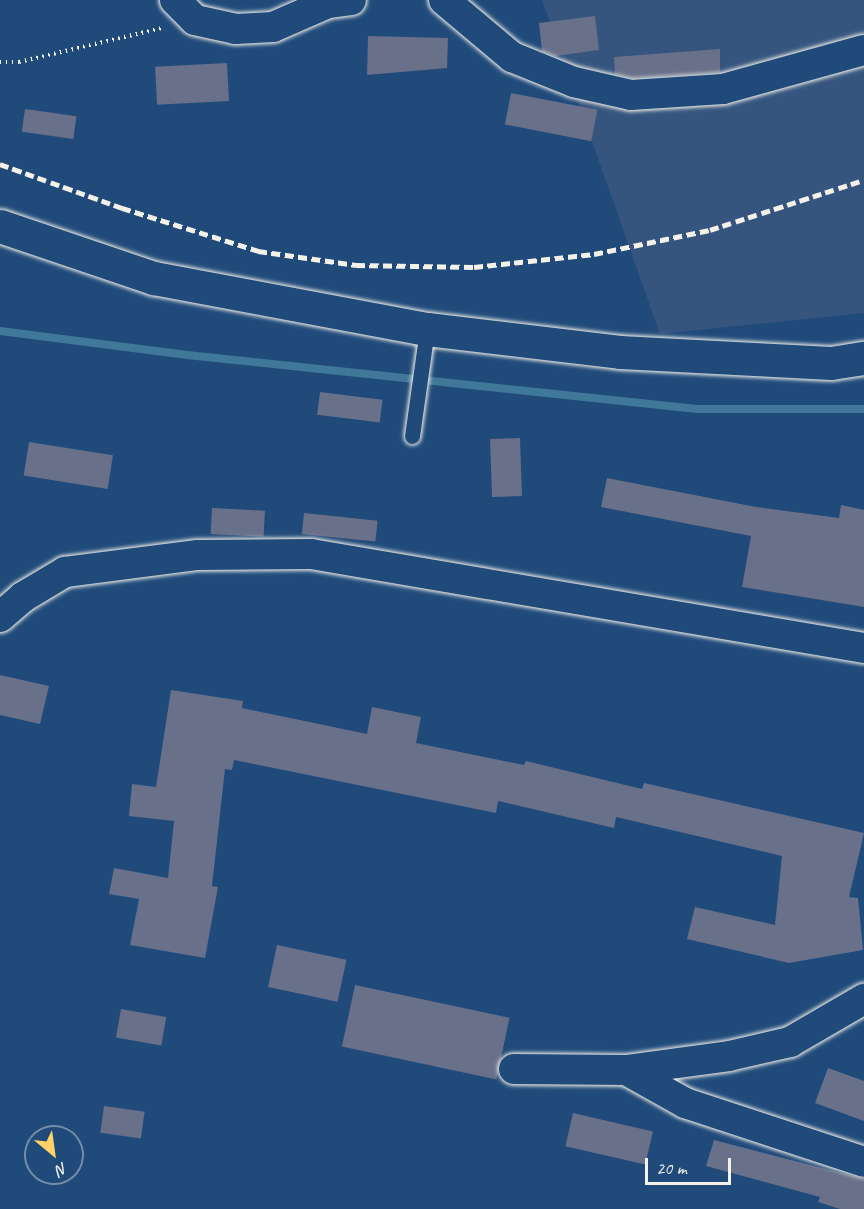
<!DOCTYPE html>
<style>
body{margin:0}
#map{position:relative;width:864px;height:1209px;overflow:hidden;background:#1f4a7a;font-family:Caveat,sans-serif}
div>[style]{position:absolute}
[style*='--x']{left:calc(var(--x)*1px);top:calc(var(--y)*1px);width:calc(var(--w)*1px);rotate:calc(var(--a)*1deg)}
.built>*{inset:0;background:#35557f}
.stream>*{height:8px;margin:-4px;padding:0 4px;transform-origin:4px;border-radius:4px;background:#40789a}
.building>*{inset:0;background:#68708a;transform-origin:0 0}
.path>*{height:4px;margin-top:-2px;transform-origin:0;background:repeating-linear-gradient(90deg,#f4f1e8 0 1.5px,transparent 0 6px)}
.roads{filter:drop-shadow(0 0 2px #f4f1e8) drop-shadow(0 0 2px #f4f1e8)}
.service>*{height:15px;margin:-7.5px;padding:0 7.5px;transform-origin:7.5px;border-radius:7.5px;background:#1f4a7a}
.minor>*{height:30px;margin:-15px;padding:0 15px;transform-origin:15px;border-radius:15px;background:#1f4a7a}
.primary>*{height:33px;margin:-16.5px;padding:0 16.5px;transform-origin:16.5px;border-radius:16.5px;background:#1f4a7a}
.rail>*{height:4.5px;margin-top:-2.25px;transform-origin:0;background:repeating-linear-gradient(90deg,#f4f1e8 0 9px,transparent 0 13.5px)}
span{translate:-50% -50%;white-space:nowrap;text-align:center;line-height:1.15;-webkit-text-stroke:6px #1f4a7a;paint-order:stroke}
.north{position:absolute;left:24px;top:1125px;width:60px;height:60px;box-sizing:border-box;background:#1f4a7a;border:2px solid #748da6;border-radius:50%;rotate:151deg;font-size:16px;font-weight:700;line-height:24px;text-align:center;color:#f4f1e8}
.north::after{content:'';display:block;margin:auto;width:21px;height:27px;background:#ffd166;clip-path:polygon(50% 0,100% 100%,50% 72%,0 100%)}
.scale{position:absolute;left:645px;top:1158px;width:86px;height:27px;box-sizing:border-box;border:3px solid #f4f1e8;border-top:0;padding-left:8px;font-size:18px;line-height:21px;white-space:nowrap;color:#f4f1e8;-webkit-text-stroke:4px #1f4a7a;paint-order:stroke}
</style>
<div id="map">
<div class="built">
<div style="clip-path:polygon(542px 0,864px 0,864px 313px,660px 334px)"></div>
</div>
<div class="stream">
<div style="--x:0;--y:331;--w:189;--a:7.3"></div>
<div style="--x:187;--y:355;--w:513;--a:6.04"></div>
<div style="--x:697;--y:409;--w:167;--a:0"></div>
</div>
<div class="building">
<div style="clip-path:polygon(595px 16px,599px 50px,555px 56px,542px 51px,539px 23px)"></div>
<div style="clip-path:polygon(368px 36px,448px 38px,447px 68px,367px 75px)"></div>
<div style="clip-path:polygon(720px 49px,720px 72px,632px 78px,615px 74px,614px 57px)"></div>
<div style="left:227px;top:63px;width:38px;height:72px;rotate:87deg"></div>
<div style="left:511px;top:93px;width:88px;height:32px;rotate:11deg"></div>
<div style="left:25px;top:109px;width:52px;height:23px;rotate:8deg"></div>
<div style="left:320px;top:392px;width:63px;height:23px;rotate:7deg"></div>
<div style="left:520px;top:438px;width:58px;height:30px;rotate:88deg"></div>
<div style="left:29px;top:442px;width:85px;height:34px;rotate:9deg"></div>
<div style="clip-path:polygon(607px 478px,756px 507px,839px 518px,841px 505px,864px 510px,864px 607px,742px 587px,751px 536px,601px 507px)"></div>
<div style="left:212px;top:508px;width:53px;height:26px;rotate:3deg"></div>
<div style="left:304px;top:513px;width:74px;height:21px;rotate:6deg"></div>
<div style="clip-path:polygon(0 675px,49px 686px,40px 724px,0 715px)"></div>
<div style="clip-path:polygon(171px 690px,243px 701px,242px 708px,367px 734px,372px 707px,421px 717px,416px 743px,524px 765px,526px 761px,642px 789px,644px 783px,864px 833px,849px 897px,858px 898px,863px 950px,789px 963px,687px 939px,695px 907px,775px 925px,782px 856px,616px 817px,614px 828px,498px 801px,496px 813px,234px 760px,232px 770px,225px 769px,212px 886px,218px 887px,205px 958px,130px 945px,139px 899px,109px 894px,114px 868px,168px 878px,174px 821px,129px 816px,132px 784px,156px 787px)"></div>
<div style="left:277px;top:945px;width:71px;height:43px;rotate:12deg"></div>
<div style="left:355px;top:985px;width:158px;height:63px;rotate:12deg"></div>
<div style="left:121px;top:1009px;width:46px;height:29px;rotate:10deg"></div>
<div style="clip-path:polygon(828px 1068px,864px 1081px,864px 1121px,815px 1103px)"></div>
<div style="left:104px;top:1106px;width:41px;height:27px;rotate:8deg"></div>
<div style="left:573px;top:1113px;width:82px;height:34px;rotate:13deg"></div>
<div style="clip-path:polygon(714px 1140px,864px 1179px,864px 1209px,840px 1209px,818px 1202px,820px 1197px,706px 1166px)"></div>
</div>
<div class="path">
<div style="--x:0;--y:62;--w:19;--a:0"></div>
<div style="--x:19;--y:62;--w:147;--a:-13.4"></div>
</div>
<div class="roads">
<div class="service">
<div style="--x:412;--y:436;--w:108;--a:-82"></div>
</div>
<div class="minor">
<div style="--x:175;--y:0;--w:28;--a:45"></div>
<div style="--x:195;--y:20;--w:42;--a:12.4"></div>
<div style="--x:236;--y:29;--w:37;--a:-3"></div>
<div style="--x:273;--y:27;--w:60;--a:-23.6"></div>
<div style="--x:328;--y:3;--w:23;--a:-7"></div>
<div style="--x:444;--y:0;--w:89;--a:40"></div>
<div style="--x:512;--y:57;--w:67;--a:22"></div>
<div style="--x:574;--y:82;--w:58;--a:12.8"></div>
<div style="--x:631;--y:95;--w:92;--a:-3.7"></div>
<div style="--x:723;--y:89;--w:146;--a:-15.5"></div>
<div style="--x:0;--y:617;--w:30;--a:-41"></div>
<div style="--x:23;--y:597;--w:49;--a:-30.8"></div>
<div style="--x:65;--y:572;--w:134;--a:-7.3"></div>
<div style="--x:198;--y:555;--w:113;--a:-0.5"></div>
<div style="--x:311;--y:554;--w:561;--a:9.65"></div>
<div style="--x:514;--y:1069;--w:112;--a:0.5"></div>
<div style="--x:626;--y:1070;--w:104;--a:-7.7"></div>
<div style="--x:729;--y:1056;--w:63;--a:-12.9"></div>
<div style="--x:790;--y:1042;--w:86;--a:-30.2"></div>
<div style="--x:626;--y:1070;--w:68;--a:29.2"></div>
<div style="--x:685;--y:1103;--w:188;--a:18.2"></div>
</div>
<div class="primary">
<div style="--x:0;--y:226;--w:163;--a:18.7"></div>
<div style="--x:154;--y:278;--w:278;--a:10.6"></div>
<div style="--x:427;--y:329;--w:194;--a:6.8"></div>
<div style="--x:620;--y:352;--w:211;--a:3"></div>
<div style="--x:831;--y:363;--w:33;--a:-9"></div>
</div>
</div>
<div class="rail">
<div style="--x:0;--y:164;--w:130;--a:19.8"></div>
<div style="--x:122;--y:208;--w:143;--a:17.5"></div>
<div style="--x:258;--y:251;--w:99;--a:8.1"></div>
<div style="--x:356;--y:265;--w:118;--a:1"></div>
<div style="--x:474;--y:267;--w:121;--a:-6.2"></div>
<div style="--x:594;--y:254;--w:118;--a:-11.7"></div>
<div style="--x:710;--y:230;--w:162;--a:-18"></div>
</div>
<div class="north">N</div>
<div class="scale">20 m</div>
</div>
